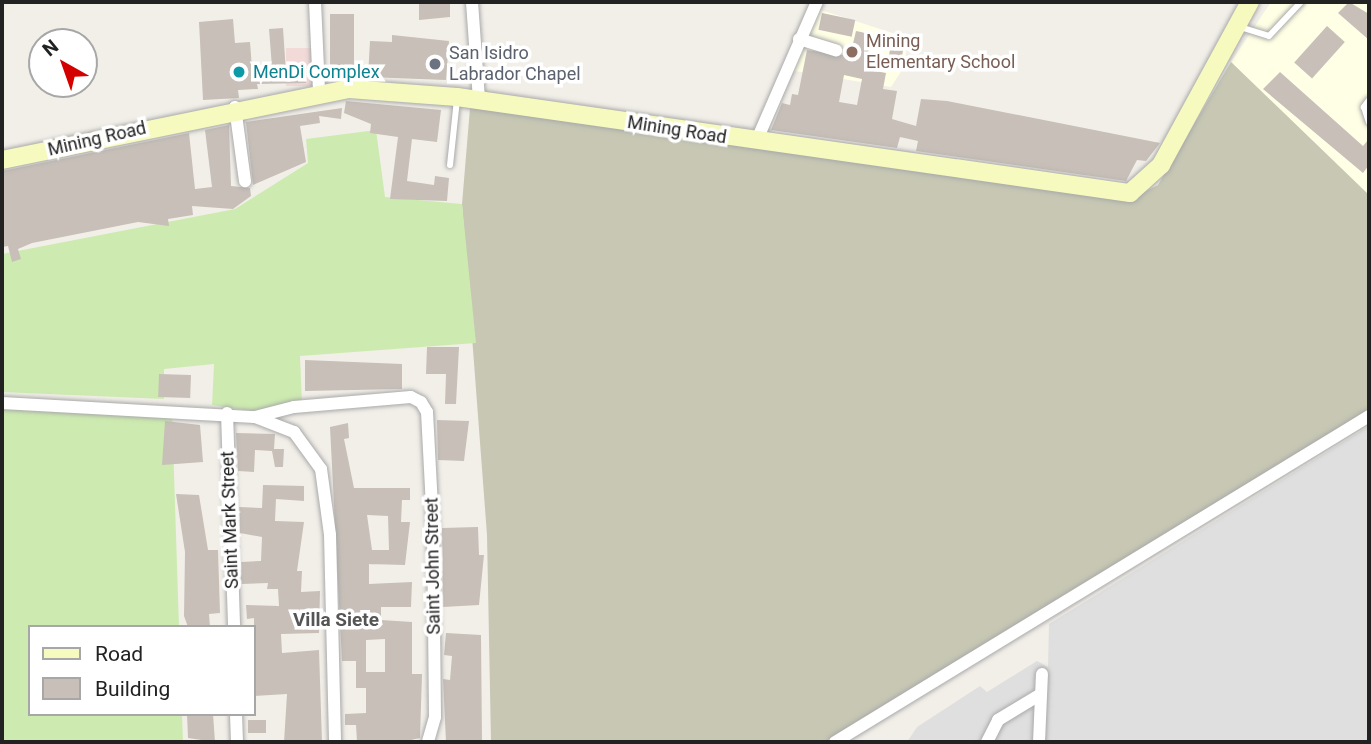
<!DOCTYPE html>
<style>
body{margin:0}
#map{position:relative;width:1371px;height:744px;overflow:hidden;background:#f2efe9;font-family:Roboto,sans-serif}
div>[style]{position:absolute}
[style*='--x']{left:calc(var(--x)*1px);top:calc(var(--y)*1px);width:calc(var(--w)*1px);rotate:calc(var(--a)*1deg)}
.residential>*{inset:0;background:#e0dfdf}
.commercial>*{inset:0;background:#f2dad9;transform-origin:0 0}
.education>*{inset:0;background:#ffffe5}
.construction>*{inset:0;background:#c7c7b4}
.grass>*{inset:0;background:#cdebb0}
.building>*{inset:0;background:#c7bfb8;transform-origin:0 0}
.roads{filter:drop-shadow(0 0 2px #a9a9a9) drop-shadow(0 0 2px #a9a9a9)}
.lane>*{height:6px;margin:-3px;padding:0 3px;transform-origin:3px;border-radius:3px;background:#fff}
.street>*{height:12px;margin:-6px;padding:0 6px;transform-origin:6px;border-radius:6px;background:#fff}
.secondary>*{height:18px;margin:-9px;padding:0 9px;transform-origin:9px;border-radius:9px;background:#f7fabf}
.dots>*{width:19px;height:19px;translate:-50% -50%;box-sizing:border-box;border:4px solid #fff;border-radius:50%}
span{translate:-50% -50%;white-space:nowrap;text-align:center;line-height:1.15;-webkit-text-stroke:7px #fff;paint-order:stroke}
.education-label{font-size:18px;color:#785e54}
.left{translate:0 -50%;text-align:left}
.worship-label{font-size:18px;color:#5b616d}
.culture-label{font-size:18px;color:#0d838f}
.street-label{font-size:18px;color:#222}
.neighbourhood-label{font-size:19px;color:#555;font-weight:700}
.frame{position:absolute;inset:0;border:4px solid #222;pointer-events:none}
.legend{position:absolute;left:28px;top:625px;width:228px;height:91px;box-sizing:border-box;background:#fff;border:2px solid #a7a7a7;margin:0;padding:9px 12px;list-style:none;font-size:21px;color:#222}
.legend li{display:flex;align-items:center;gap:14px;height:35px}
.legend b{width:35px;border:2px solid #a7a7a7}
.north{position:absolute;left:28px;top:28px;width:70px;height:70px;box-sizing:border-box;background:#fff;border:2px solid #a7a7a7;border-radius:50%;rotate:320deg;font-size:19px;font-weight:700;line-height:28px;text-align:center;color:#222}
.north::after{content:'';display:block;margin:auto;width:24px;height:32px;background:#d40000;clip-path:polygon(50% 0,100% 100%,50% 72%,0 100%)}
</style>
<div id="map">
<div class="residential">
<div style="clip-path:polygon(1369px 426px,1369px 742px,907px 742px,917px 727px,980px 686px,987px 692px,1037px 661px,1048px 667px,1049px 624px)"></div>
</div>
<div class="commercial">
<div style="left:312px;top:48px;width:38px;height:26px;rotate:90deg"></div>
</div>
<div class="education">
<div style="clip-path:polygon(1271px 2px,1369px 3px,1369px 195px,1231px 62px)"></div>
<div style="clip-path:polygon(818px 9px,908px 38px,904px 67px,891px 87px,789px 70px)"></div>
</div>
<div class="construction">
<div style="clip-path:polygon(1231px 62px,1369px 195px,1369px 410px,825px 742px,491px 742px,487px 535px,462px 204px,470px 108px,1130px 199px,1158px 185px)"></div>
</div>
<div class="grass">
<div style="clip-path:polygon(376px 130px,385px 197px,462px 204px,476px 343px,300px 356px,302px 403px,257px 412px,212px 405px,214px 364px,164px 369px,164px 399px,2px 392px,2px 254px,235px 209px,308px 163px,306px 139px)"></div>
<div style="clip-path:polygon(2px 408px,172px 411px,179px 627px,30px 627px,30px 714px,182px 714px,183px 742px,2px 742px)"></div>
</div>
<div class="building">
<div style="clip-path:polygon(419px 2px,450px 2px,450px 17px,419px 20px)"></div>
<div style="clip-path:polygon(1349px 2px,1369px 14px,1369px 40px,1338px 13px)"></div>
<div style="left:822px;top:13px;width:34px;height:17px;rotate:12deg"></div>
<div style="left:330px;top:14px;width:24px;height:62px"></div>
<div style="clip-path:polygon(233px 19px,235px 43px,250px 42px,252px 68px,272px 67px,269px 29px,283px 28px,286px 73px,304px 71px,306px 83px,257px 84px,258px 89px,238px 90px,239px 98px,203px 100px,199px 22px)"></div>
<div style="left:1327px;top:26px;width:24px;height:49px;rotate:42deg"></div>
<div style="clip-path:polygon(evenodd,856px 31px,880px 36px,878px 44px,870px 43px,865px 69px,886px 73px,883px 89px,897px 91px,892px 119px,916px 126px,921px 99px,947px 101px,1160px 143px,1146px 161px,1137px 160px,1126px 181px,916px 151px,918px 141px,900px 137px,897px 148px,771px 130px,782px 103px,790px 105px,792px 94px,798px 95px,807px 50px,850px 56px,856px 31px,844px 75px,862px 79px,857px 105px,839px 102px,844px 75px)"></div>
<div style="clip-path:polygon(392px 35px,449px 41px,446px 80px,368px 77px,370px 41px,392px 42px)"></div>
<div style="left:891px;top:43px;width:13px;height:23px;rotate:9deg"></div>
<div style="clip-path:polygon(1280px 72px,1363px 146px,1369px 139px,1369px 165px,1363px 173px,1263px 89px)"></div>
<div style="clip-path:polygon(346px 101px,441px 110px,437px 142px,412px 139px,407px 181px,434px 185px,435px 176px,449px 178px,447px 201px,390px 199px,398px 137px,370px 133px,371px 124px,344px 113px)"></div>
<div style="clip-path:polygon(342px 108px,341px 119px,319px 116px,320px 123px,300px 126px,306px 162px,253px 185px,246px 122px)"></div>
<div style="clip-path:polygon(229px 125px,231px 186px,250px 188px,251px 196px,233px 209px,192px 206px,193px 215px,168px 219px,169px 226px,138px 222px,32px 243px,18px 249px,21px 259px,12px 262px,8px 246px,2px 247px,2px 171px,189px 133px,195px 189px,212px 187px,205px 130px)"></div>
<div style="clip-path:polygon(427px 347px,459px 347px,456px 404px,445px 404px,446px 374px,426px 374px)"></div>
<div style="clip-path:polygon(305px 360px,402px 364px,402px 389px,305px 391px)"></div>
<div style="left:159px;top:374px;width:32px;height:23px;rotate:2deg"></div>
<div style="clip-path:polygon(437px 420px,469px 421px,464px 461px,438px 460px)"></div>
<div style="clip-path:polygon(165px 421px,200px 425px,203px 462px,162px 465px)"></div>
<div style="clip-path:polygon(evenodd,348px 423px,349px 438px,344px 439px,354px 488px,410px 488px,410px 500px,402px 500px,401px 522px,410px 522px,405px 565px,369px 564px,369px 584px,412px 582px,411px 607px,381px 607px,381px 620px,412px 622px,412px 674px,422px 674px,420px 738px,402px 742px,357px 742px,356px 725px,345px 725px,345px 714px,366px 713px,366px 688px,356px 688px,356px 661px,342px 661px,330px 427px,348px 423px,367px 515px,388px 516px,389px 550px,372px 550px,367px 515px,348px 423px,385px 639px,385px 672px,366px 672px,366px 640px,385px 639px)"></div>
<div style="clip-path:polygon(236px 433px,275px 434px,274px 449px,284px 449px,283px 467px,275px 467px,272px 451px,255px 450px,254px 472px,238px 471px)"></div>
<div style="clip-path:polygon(263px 485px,304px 486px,304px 501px,276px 499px,275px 521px,304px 522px,297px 571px,302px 571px,301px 592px,320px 591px,319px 633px,281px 634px,282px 653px,319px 650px,322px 742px,284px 742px,287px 694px,254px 696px,254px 618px,247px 619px,246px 605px,279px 606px,278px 589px,267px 589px,268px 583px,241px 584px,241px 562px,261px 561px,262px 537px,240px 533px,239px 507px,262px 508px)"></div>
<div style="clip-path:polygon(176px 494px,199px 495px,208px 550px,218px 550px,220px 613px,209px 614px,210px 627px,188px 627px,184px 616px,185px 552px)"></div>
<div style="clip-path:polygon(478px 527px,479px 555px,484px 555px,479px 605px,443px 607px,442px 528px)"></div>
<div style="clip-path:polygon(446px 633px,481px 635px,482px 742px,446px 742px,443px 679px,450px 680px,452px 656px,444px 655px)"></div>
<div style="clip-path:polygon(187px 714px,213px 714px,215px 742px,188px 738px)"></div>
<div style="left:266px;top:720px;width:13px;height:18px;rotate:90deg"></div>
</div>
<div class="roads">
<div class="lane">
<div style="--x:1240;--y:27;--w:30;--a:17"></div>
<div style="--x:1269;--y:36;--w:47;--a:-46.7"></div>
<div style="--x:1369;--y:100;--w:9;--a:126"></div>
<div style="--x:1364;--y:107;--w:16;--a:72"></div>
<div style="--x:450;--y:165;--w:66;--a:-83.9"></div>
</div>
<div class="street">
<div style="--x:315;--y:2;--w:88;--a:87.4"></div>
<div style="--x:472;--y:2;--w:98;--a:85.9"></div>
<div style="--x:799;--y:39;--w:39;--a:17"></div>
<div style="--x:235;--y:107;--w:75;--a:82.3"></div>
<div style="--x:756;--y:142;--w:153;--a:-66.5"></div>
<div style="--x:2;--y:403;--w:253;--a:3.2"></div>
<div style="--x:255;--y:417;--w:40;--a:-14.4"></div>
<div style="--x:294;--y:407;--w:117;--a:-4.9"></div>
<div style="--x:411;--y:397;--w:11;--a:27"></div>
<div style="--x:421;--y:402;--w:12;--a:59"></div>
<div style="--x:427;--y:412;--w:114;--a:87"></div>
<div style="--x:433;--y:526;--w:191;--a:89.4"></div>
<div style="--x:435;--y:717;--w:26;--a:106"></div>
<div style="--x:227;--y:413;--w:214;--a:88.1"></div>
<div style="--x:255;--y:417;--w:42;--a:21"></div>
<div style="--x:294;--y:432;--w:46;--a:53.9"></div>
<div style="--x:321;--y:469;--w:67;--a:82.2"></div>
<div style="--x:330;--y:535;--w:207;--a:88.6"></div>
<div style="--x:236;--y:714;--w:28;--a:88"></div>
<div style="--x:835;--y:742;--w:626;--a:-31.4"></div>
<div style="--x:987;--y:742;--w:25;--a:-63"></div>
<div style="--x:998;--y:720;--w:50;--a:-31.2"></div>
<div style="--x:1039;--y:742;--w:68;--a:-87.5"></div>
</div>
<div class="secondary">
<div style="--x:2;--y:160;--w:354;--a:-11.6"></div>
<div style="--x:349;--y:89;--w:108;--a:4.2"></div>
<div style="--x:457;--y:97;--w:680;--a:8.12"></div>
<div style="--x:1130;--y:193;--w:42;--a:-42.1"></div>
<div style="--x:1161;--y:165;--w:186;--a:-61.4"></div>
</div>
</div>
<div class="dots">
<div style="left:852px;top:52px;background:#8d6e63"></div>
<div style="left:435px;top:64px;background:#6b7280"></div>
<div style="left:239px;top:72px;background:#0f9aa8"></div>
</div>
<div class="education-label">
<span class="left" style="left:866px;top:52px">Mining<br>Elementary School</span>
</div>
<div class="worship-label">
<span class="left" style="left:449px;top:64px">San Isidro<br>Labrador Chapel</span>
</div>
<div class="culture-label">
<span class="left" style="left:253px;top:72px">MenDi Complex</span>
</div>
<div class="street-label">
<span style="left:677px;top:130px;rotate:9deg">Mining Road</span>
<span style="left:97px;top:139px;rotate:-13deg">Mining Road</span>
<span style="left:230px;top:520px;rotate:-92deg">Saint Mark Street</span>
<span style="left:433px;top:566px;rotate:-91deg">Saint John Street</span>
</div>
<div class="neighbourhood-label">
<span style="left:336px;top:620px">Villa Siete</span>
</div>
<div class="frame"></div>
<ul class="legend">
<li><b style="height:9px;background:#f7fabf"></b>Road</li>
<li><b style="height:19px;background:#c7bfb8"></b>Building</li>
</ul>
<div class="north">N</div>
</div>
